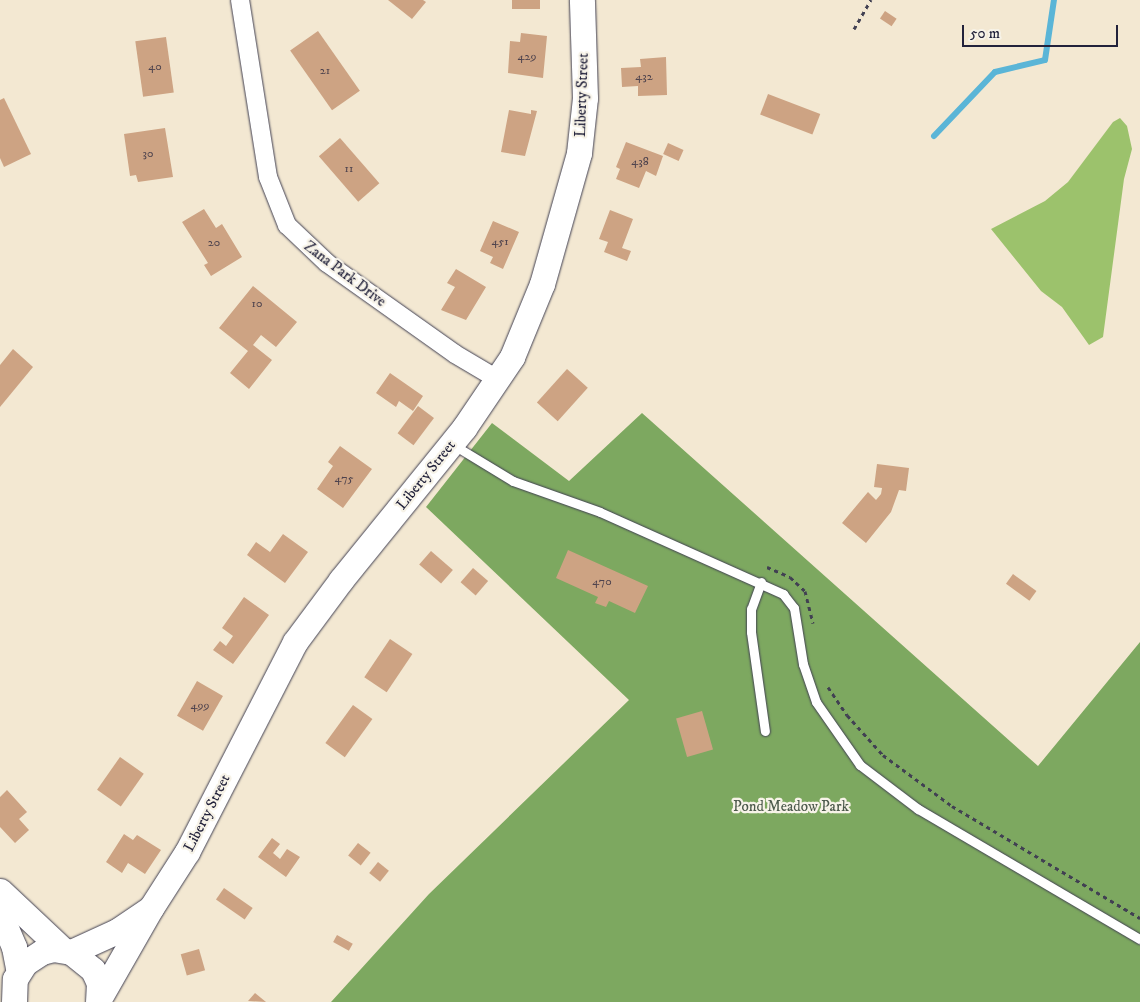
<!DOCTYPE html>
<style>
body{margin:0}
#map{position:relative;width:1140px;height:1002px;overflow:hidden;background:#f3e8d2;font-family:"IM FELL DW Pica",serif}
div>[style]{position:absolute}
[style*='--x']{left:calc(var(--x)*1px);top:calc(var(--y)*1px);width:calc(var(--w)*1px);rotate:calc(var(--a)*1deg)}
.green>*{inset:0;background:#9cc26c}
.forest>*{inset:0;background:#7da860}
.stream>*{height:6px;margin:-3px;padding:0 3px;transform-origin:3px;border-radius:3px;background:#5ab5d7}
.building>*{inset:0;background:#cda383;transform-origin:0 0}
.path>*{height:3px;margin-top:-1.5px;transform-origin:0;background:repeating-linear-gradient(90deg,#414052 0 4px,transparent 0 8px)}
.roads{filter:drop-shadow(0 0 1px #414052) drop-shadow(0 0 1px #414052)}
.lane>*{height:9px;margin:-4.5px;padding:0 4.5px;transform-origin:4.5px;border-radius:4.5px;background:#fff}
.street>*{height:18px;margin:-9px;padding:0 9px;transform-origin:9px;border-radius:9px;background:#fff}
.secondary>*{height:25px;margin:-12.5px;padding:0 12.5px;transform-origin:12.5px;border-radius:12.5px;background:#fff}
span{translate:-50% -50%;white-space:nowrap;text-align:center;line-height:1.15;-webkit-text-stroke:4.5px #f7f3e8;paint-order:stroke}
.number-label{font-size:12px;color:#4d424d}
.number-label span{-webkit-text-stroke-width:0}
.street-label{font-size:15px;color:#22223b}
.park-label{font-size:15px;color:#4d5a4c}
.scale{position:absolute;left:962px;top:25px;width:156px;height:22px;box-sizing:border-box;border:2px solid #22223b;border-top:0;padding-left:6px;font-size:15px;line-height:18px;white-space:nowrap;color:#22223b;-webkit-text-stroke:4px #f7f3e8;paint-order:stroke}
</style>
<div id="map">
<div class="green">
<div style="clip-path:polygon(1120px 118px,1127px 126px,1132px 149px,1124px 179px,1103px 337px,1089px 345px,1062px 307px,1041px 291px,991px 229px,1045px 201px,1068px 182px,1113px 122px)"></div>
</div>
<div class="forest">
<div style="clip-path:polygon(642px 413px,1038px 766px,1140px 642px,1140px 1002px,331px 1002px,429px 894px,629px 700px,426px 507px,492px 423px,569px 481px)"></div>
</div>
<div class="stream">
<div style="--x:934;--y:136;--w:88;--a:-46.4"></div>
<div style="--x:995;--y:72;--w:51;--a:-13.5"></div>
<div style="--x:1045;--y:60;--w:61;--a:-81.5"></div>
</div>
<div class="building">
<div style="clip-path:polygon(388px 0,423px 0,426px 2px,412px 19px)"></div>
<div style="left:512px;top:0;width:28px;height:9px"></div>
<div style="left:885px;top:11px;width:14px;height:9px;rotate:34deg"></div>
<div style="left:318px;top:31px;width:73px;height:34px;rotate:55deg"></div>
<div style="clip-path:polygon(521px 33px,547px 36px,543px 78px,508px 73px,510px 41px,520px 42px)"></div>
<div style="left:166px;top:37px;width:56px;height:31px;rotate:82deg"></div>
<div style="clip-path:polygon(666px 57px,667px 95px,638px 96px,638px 86px,622px 87px,621px 68px,641px 67px,640px 59px)"></div>
<div style="left:768px;top:94px;width:56px;height:22px;rotate:21deg"></div>
<div style="clip-path:polygon(4px 98px,31px 154px,4px 167px,0 158px,0 100px)"></div>
<div style="clip-path:polygon(509px 110px,531px 114px,531px 110px,537px 111px,525px 156px,501px 152px)"></div>
<div style="clip-path:polygon(165px 128px,173px 177px,138px 182px,136px 175px,130px 176px,124px 134px)"></div>
<div style="left:340px;top:138px;width:60px;height:28px;rotate:49deg"></div>
<div style="clip-path:polygon(626px 142px,663px 156px,656px 176px,646px 171px,639px 188px,616px 179px,620px 169px,616px 167px)"></div>
<div style="left:668px;top:143px;width:17px;height:12px;rotate:24deg"></div>
<div style="clip-path:polygon(204px 209px,216px 228px,222px 224px,242px 257px,211px 276px,204px 265px,208px 263px,182px 222px)"></div>
<div style="clip-path:polygon(610px 210px,633px 219px,622px 248px,631px 251px,627px 261px,604px 252px,608px 242px,599px 239px)"></div>
<div style="clip-path:polygon(493px 221px,519px 232px,503px 269px,490px 263px,493px 257px,480px 251px)"></div>
<div style="clip-path:polygon(456px 269px,486px 287px,466px 320px,441px 310px,455px 287px,447px 283px)"></div>
<div style="clip-path:polygon(253px 286px,297px 322px,276px 347px,261px 335px,253px 345px,272px 360px,249px 389px,230px 373px,248px 351px,219px 328px)"></div>
<div style="clip-path:polygon(13px 349px,33px 367px,0 407px,0 365px)"></div>
<div style="left:567px;top:369px;width:28px;height:45px;rotate:42deg"></div>
<div style="clip-path:polygon(390px 373px,423px 396px,413px 411px,399px 401px,396px 407px,376px 393px)"></div>
<div style="left:418px;top:406px;width:20px;height:34px;rotate:37deg"></div>
<div style="clip-path:polygon(340px 446px,372px 469px,343px 508px,317px 489px,333px 466px,328px 462px)"></div>
<div style="clip-path:polygon(877px 464px,909px 468px,906px 491px,899px 490px,891px 512px,866px 543px,842px 523px,868px 492px,876px 500px,881px 494px,882px 488px,874px 487px)"></div>
<div style="clip-path:polygon(283px 534px,308px 552px,285px 583px,247px 555px,256px 542px,270px 552px)"></div>
<div style="clip-path:polygon(568px 550px,648px 586px,635px 613px,609px 601px,606px 607px,595px 603px,598px 597px,556px 578px)"></div>
<div style="left:431px;top:551px;width:29px;height:18px;rotate:41deg"></div>
<div style="left:473px;top:568px;width:20px;height:19px;rotate:41deg"></div>
<div style="left:1013px;top:574px;width:29px;height:12px;rotate:36deg"></div>
<div style="clip-path:polygon(244px 597px,269px 615px,233px 664px,213px 650px,220px 641px,226px 646px,233px 636px,222px 628px)"></div>
<div style="left:390px;top:639px;width:27px;height:46px;rotate:34deg"></div>
<div style="left:197px;top:681px;width:30px;height:40px;rotate:30deg"></div>
<div style="left:353px;top:705px;width:24px;height:47px;rotate:36deg"></div>
<div style="left:702px;top:711px;width:40px;height:27px;rotate:74deg"></div>
<div style="left:120px;top:757px;width:29px;height:40px;rotate:35deg"></div>
<div style="clip-path:polygon(7px 790px,27px 812px,19px 819px,29px 830px,15px 843px,0 827px,0 797px)"></div>
<div style="clip-path:polygon(124px 834px,133px 840px,137px 835px,161px 850px,145px 874px,128px 863px,122px 873px,106px 862px)"></div>
<div style="clip-path:polygon(272px 838px,280px 844px,273px 853px,280px 859px,287px 849px,300px 857px,286px 877px,258px 857px)"></div>
<div style="left:358px;top:843px;width:16px;height:16px;rotate:38deg"></div>
<div style="left:378px;top:862px;width:14px;height:14px;rotate:39deg"></div>
<div style="left:224px;top:888px;width:35px;height:14px;rotate:35deg"></div>
<div style="left:337px;top:935px;width:18px;height:8px;rotate:29deg"></div>
<div style="left:199px;top:949px;width:22px;height:19px;rotate:74deg"></div>
<div style="clip-path:polygon(255px 993px,266px 1002px,248px 1001px)"></div>
</div>
<div class="path">
<div style="--x:854;--y:29;--w:34;--a:-60"></div>
<div style="--x:767;--y:567;--w:25;--a:23"></div>
<div style="--x:790;--y:577;--w:21;--a:43"></div>
<div style="--x:805;--y:591;--w:33;--a:76"></div>
<div style="--x:828;--y:687;--w:34;--a:56"></div>
<div style="--x:847;--y:715;--w:54;--a:48"></div>
<div style="--x:883;--y:755;--w:86;--a:36.5"></div>
<div style="--x:952;--y:806;--w:219;--a:30.8"></div>
</div>
<div class="roads">
<div class="lane">
<div style="--x:452;--y:444;--w:71;--a:31.2"></div>
<div style="--x:513;--y:481;--w:92;--a:19.6"></div>
<div style="--x:600;--y:512;--w:201;--a:24.1"></div>
<div style="--x:783;--y:594;--w:18;--a:52"></div>
<div style="--x:794;--y:608;--w:57;--a:80.9"></div>
<div style="--x:803;--y:664;--w:40;--a:71.1"></div>
<div style="--x:816;--y:702;--w:77;--a:55.1"></div>
<div style="--x:860;--y:765;--w:73;--a:37.2"></div>
<div style="--x:918;--y:809;--w:257;--a:30.4"></div>
<div style="--x:761;--y:582;--w:29;--a:110"></div>
<div style="--x:751;--y:609;--w:23;--a:90"></div>
<div style="--x:751;--y:632;--w:100;--a:82"></div>
</div>
<div class="street">
<div style="--x:240;--y:0;--w:179;--a:81"></div>
<div style="--x:268;--y:177;--w:52;--a:68.4"></div>
<div style="--x:287;--y:225;--w:55;--a:43.5"></div>
<div style="--x:327;--y:263;--w:157;--a:35.4"></div>
<div style="--x:455;--y:354;--w:51;--a:30.6"></div>
</div>
<div class="secondary">
<div style="--x:0;--y:891;--w:86;--a:43.1"></div>
<div style="--x:0;--y:914;--w:36;--a:67"></div>
<div style="--x:14;--y:947;--w:25;--a:79"></div>
<div style="--x:71;--y:952;--w:51;--a:-24.5"></div>
<div style="--x:117;--y:931;--w:37;--a:-34"></div>
<div style="--x:100;--y:997;--w:103;--a:-60.2"></div>
<div style="--x:151;--y:908;--w:67;--a:-57.3"></div>
<div style="--x:187;--y:852;--w:236;--a:-62.8"></div>
<div style="--x:295;--y:642;--w:77;--a:-53.4"></div>
<div style="--x:341;--y:580;--w:196;--a:-51"></div>
<div style="--x:464;--y:428;--w:86;--a:-55.9"></div>
<div style="--x:512;--y:357;--w:79;--a:-67.7"></div>
<div style="--x:542;--y:284;--w:136;--a:-74.2"></div>
<div style="--x:579;--y:153;--w:55;--a:-83.8"></div>
<div style="--x:585;--y:98;--w:98;--a:-91.8"></div>
<div style="--x:14;--y:1002;--w:23;--a:-88"></div>
<div style="--x:15;--y:979;--w:19;--a:-58"></div>
<div style="--x:25;--y:963;--w:20;--a:-33"></div>
<div style="--x:42;--y:952;--w:11;--a:-15"></div>
<div style="--x:53;--y:949;--w:18;--a:9"></div>
<div style="--x:71;--y:952;--w:28;--a:39"></div>
<div style="--x:93;--y:970;--w:14;--a:65"></div>
<div style="--x:99;--y:983;--w:19;--a:93"></div>
</div>
</div>
<div class="number-label">
<span style="left:527px;top:57px">429</span>
<span style="left:155px;top:67px">40</span>
<span style="left:325px;top:71px">21</span>
<span style="left:644px;top:77px">432</span>
<span style="left:148px;top:154px">30</span>
<span style="left:640px;top:162px">438</span>
<span style="left:349px;top:169px">11</span>
<span style="left:500px;top:242px">451</span>
<span style="left:214px;top:243px">20</span>
<span style="left:257px;top:304px">10</span>
<span style="left:344px;top:479px">475</span>
<span style="left:602px;top:582px">470</span>
<span style="left:200px;top:706px">499</span>
</div>
<div class="street-label">
<span style="left:582px;top:95px;rotate:-88deg">Liberty Street</span>
<span style="left:345px;top:274px;rotate:37deg">Zana Park Drive</span>
<span style="left:426px;top:475px;rotate:-51deg">Liberty Street</span>
<span style="left:207px;top:813px;rotate:-63deg">Liberty Street</span>
</div>
<div class="park-label">
<span style="left:791px;top:807px">Pond Meadow Park</span>
</div>
<div class="scale">50 m</div>
</div>
